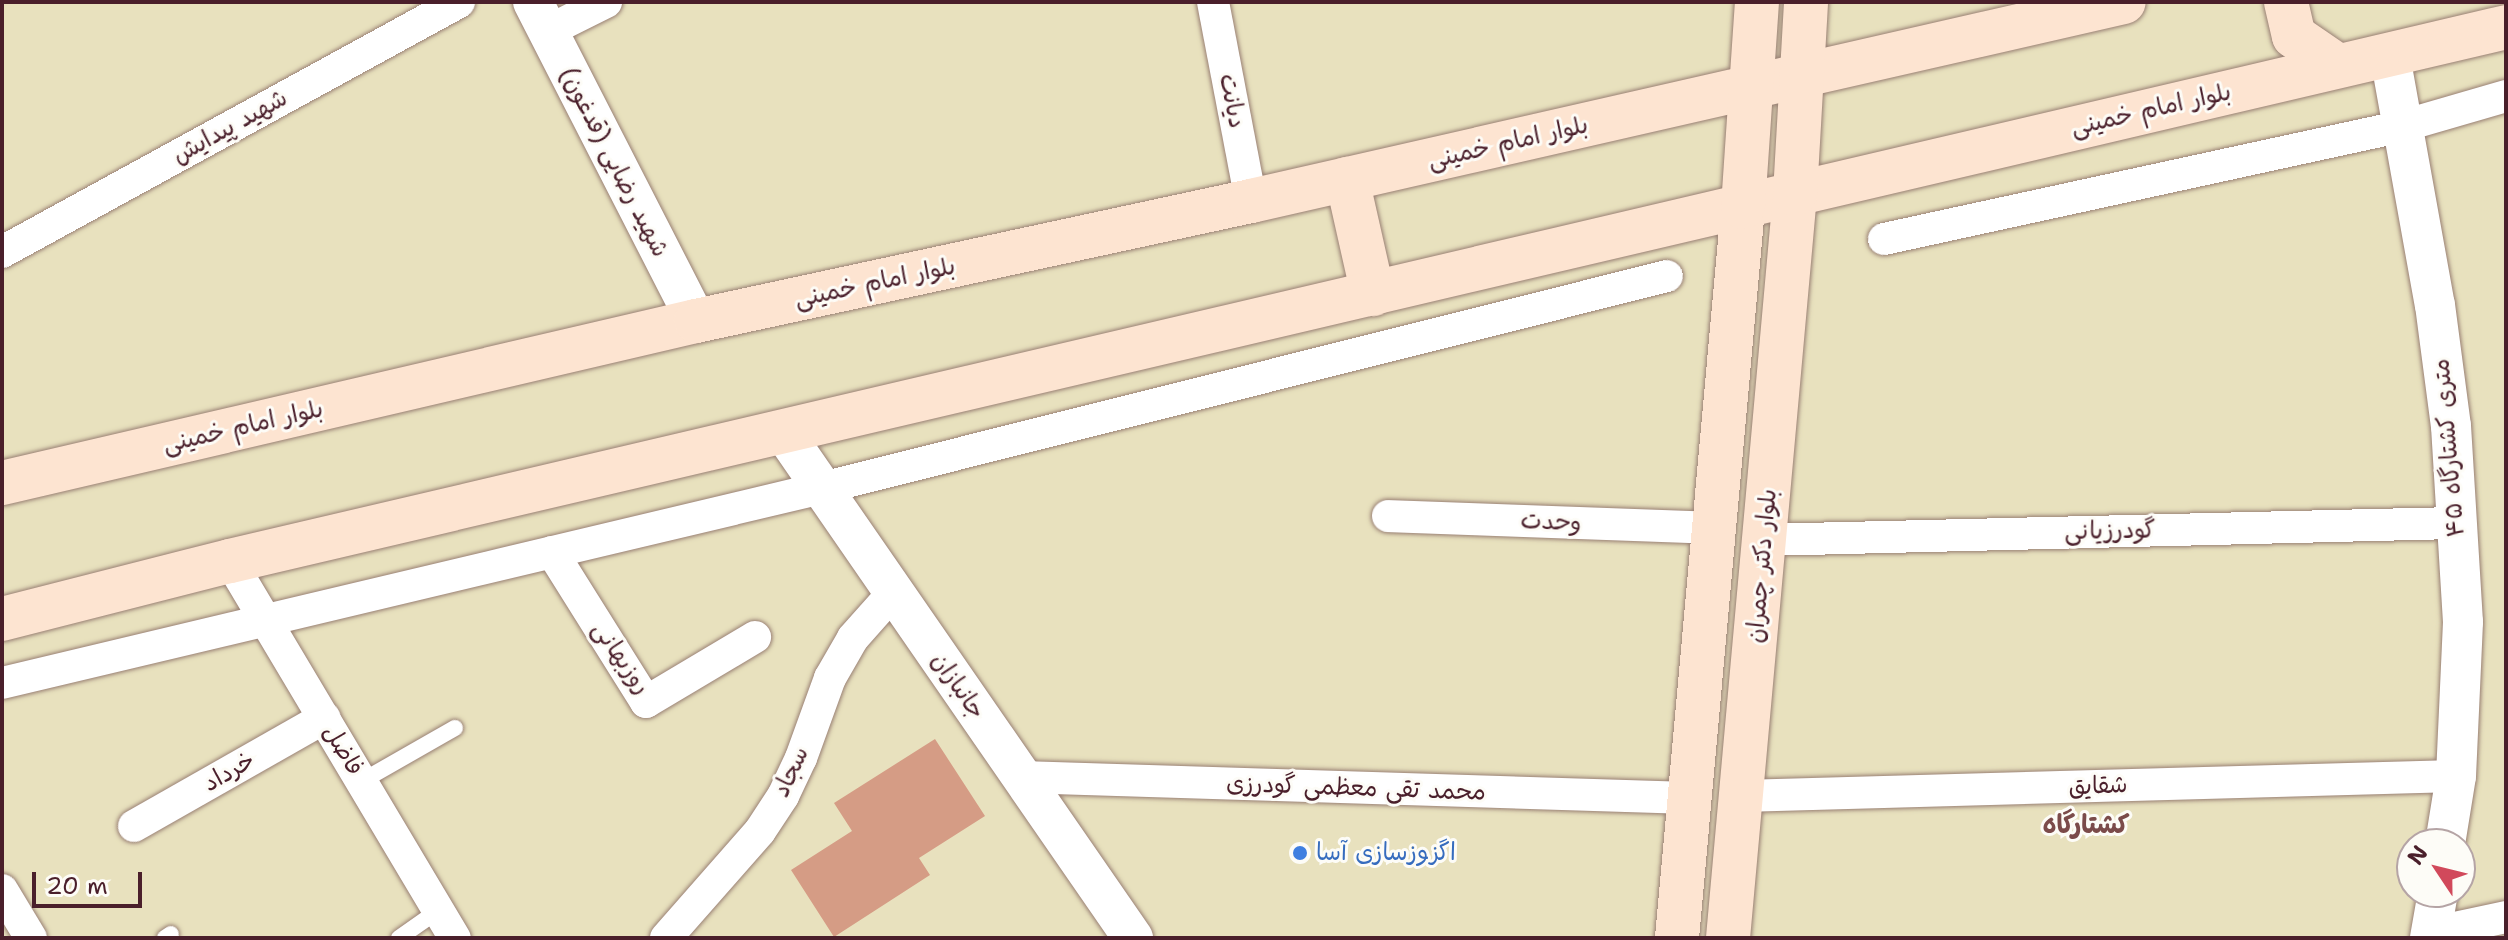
<!DOCTYPE html>
<meta charset="utf-8">
<style>
body{margin:0}
#map{position:relative;width:2508px;height:940px;overflow:hidden;background:#e8e1be;font-family:"Shantell Sans","Playpen Sans Arabic",sans-serif}
div>[style]{position:absolute}
[style*='--x']{left:calc(var(--x)*1px);top:calc(var(--y)*1px);width:calc(var(--w)*1px);rotate:calc(var(--a)*1deg)}
.building>*{inset:0;background:#d59c85}
.roads{filter:drop-shadow(0 0 2px #998074) drop-shadow(0 0 2px #998074)}
.service>*{height:16px;margin:-8px;padding:0 8px;transform-origin:8px;border-radius:8px;background:#fff}
.minor>*{height:32px;margin:-16px;padding:0 16px;transform-origin:16px;border-radius:16px;background:#fff}
.tertiary>*{height:40px;margin:-20px;padding:0 20px;transform-origin:20px;border-radius:20px;background:#fff}
.secondary>*{height:44px;margin:-22px;padding:0 22px;transform-origin:22px;border-radius:22px;background:#fde4d1}
.dots>*{width:22px;height:22px;translate:-50% -50%;box-sizing:border-box;border:4px solid #fdfcf7;border-radius:50%}
span{translate:-50% -50%;white-space:nowrap;text-align:center;line-height:1.15;-webkit-text-stroke:6px #fdfcf7;paint-order:stroke}
.street-label{font-size:24px;color:#4a1f2b}
.shop-label{font-size:24px;color:#366cbe}
.left{translate:0 -50%;text-align:left}
.neighbourhood-label{font-size:26px;color:#7b4b4a;font-weight:700}
.frame{position:absolute;inset:0;border:4px solid #4a1f2b;pointer-events:none}
.north{position:absolute;left:2396px;top:828px;width:80px;height:80px;box-sizing:border-box;background:#fdfcf7;border:2px solid #b5a4a5;border-radius:50%;rotate:305deg;font-size:22px;font-weight:700;line-height:32px;text-align:center;color:#4a1f2b}
.north::after{content:'';display:block;margin:auto;width:28px;height:36px;background:#d1495b;clip-path:polygon(50% 0,100% 100%,50% 72%,0 100%)}
.scale{position:absolute;left:32px;top:872px;width:110px;height:36px;box-sizing:border-box;border:4px solid #4a1f2b;border-top:0;padding-left:10px;font-size:24px;line-height:28px;white-space:nowrap;color:#4a1f2b;-webkit-text-stroke:6px #fdfcf7;paint-order:stroke}
</style>
<div id="map">
<div class="building">
<div style="clip-path:polygon(935px 739px,985px 816px,919px 858px,930px 875px,834px 937px,791px 870px,852px 831px,834px 803px)"></div>
</div>
<div class="roads">
<div class="service">
<div style="--x:362;--y:781;--w:107;--a:-29.7"></div>
<div style="--x:165;--y:938;--w:7;--a:-34"></div>
<div style="--x:399;--y:938;--w:49;--a:-35"></div>
</div>
<div class="minor">
<div style="--x:1213;--y:2;--w:203;--a:79.2"></div>
<div style="--x:548;--y:31;--w:65;--a:-26.6"></div>
<div style="--x:1884;--y:239;--w:531;--a:-12.28"></div>
<div style="--x:2403;--y:126;--w:107;--a:-16.2"></div>
<div style="--x:2;--y:252;--w:521;--a:-28.68"></div>
<div style="--x:1388;--y:516;--w:327;--a:2.1"></div>
<div style="--x:1764;--y:540;--w:693;--a:-1.41"></div>
<div style="--x:552;--y:552;--w:177;--a:57.9"></div>
<div style="--x:646;--y:702;--w:127;--a:-30.8"></div>
<div style="--x:230;--y:561;--w:439;--a:59.2"></div>
<div style="--x:2;--y:683;--w:843;--a:-13.38"></div>
<div style="--x:822;--y:488;--w:871;--a:-14.08"></div>
<div style="--x:1021;--y:777;--w:669;--a:1.8"></div>
<div style="--x:1741;--y:796;--w:715;--a:-1.6"></div>
<div style="--x:134;--y:826;--w:219;--a:-29.6"></div>
<div style="--x:2;--y:890;--w:56;--a:58.9"></div>
<div style="--x:2431;--y:933;--w:77;--a:-12"></div>
<div style="--x:666;--y:938;--w:142;--a:-48.7"></div>
<div style="--x:760;--y:831;--w:42;--a:-56.7"></div>
<div style="--x:783;--y:796;--w:42;--a:-64.7"></div>
<div style="--x:801;--y:758;--w:85;--a:-70.1"></div>
<div style="--x:830;--y:678;--w:46;--a:-60.1"></div>
<div style="--x:853;--y:638;--w:62;--a:-48.3"></div>
</div>
<div class="tertiary">
<div style="--x:533;--y:2;--w:358;--a:62.9"></div>
<div style="--x:2390;--y:56;--w:253;--a:79.8"></div>
<div style="--x:2435;--y:305;--w:122;--a:82.5"></div>
<div style="--x:2451;--y:426;--w:196;--a:86.5"></div>
<div style="--x:2463;--y:622;--w:154;--a:92.6"></div>
<div style="--x:2456;--y:776;--w:69;--a:99.2"></div>
<div style="--x:784;--y:433;--w:614;--a:55.35"></div>
<div style="--x:2430;--y:938;--w:47;--a:-80.1"></div>
</div>
<div class="secondary">
<div style="--x:2286;--y:2;--w:35;--a:77"></div>
<div style="--x:2294;--y:36;--w:53;--a:34.3"></div>
<div style="--x:1347;--y:179;--w:118;--a:77.3"></div>
<div style="--x:2;--y:483;--w:713;--a:-13.14"></div>
<div style="--x:696;--y:321;--w:568;--a:-12.2"></div>
<div style="--x:1251;--y:201;--w:895;--a:-12.84"></div>
<div style="--x:2;--y:619;--w:235;--a:-14.3"></div>
<div style="--x:230;--y:561;--w:2338;--a:-13.2"></div>
<div style="--x:1677;--y:938;--w:734;--a:-84.84"></div>
<div style="--x:1743;--y:207;--w:205;--a:-86.1"></div>
<div style="--x:1728;--y:938;--w:747;--a:-84.85"></div>
<div style="--x:1795;--y:194;--w:192;--a:-86.7"></div>
</div>
</div>
<div class="dots">
<div style="left:1300px;top:853px;background:#3f7fe0"></div>
</div>
<div class="street-label">
<span style="left:1232px;top:101px;rotate:79deg">دیانت</span>
<span style="left:2151px;top:110px;rotate:-13deg">بلوار امام خمینی</span>
<span style="left:230px;top:127px;rotate:-29deg">شهید پیدایش</span>
<span style="left:1508px;top:143px;rotate:-13deg">بلوار امام خمینی</span>
<span style="left:614px;top:162px;rotate:63deg">(قدغون) شهید رضایی</span>
<span style="left:875px;top:283px;rotate:-12deg">بلوار امام خمینی</span>
<span style="left:243px;top:427px;rotate:-13deg">بلوار امام خمینی</span>
<span style="left:2449px;top:448px;rotate:-95deg">۴۵ متری کشتارگاه</span>
<span style="left:1551px;top:522px;rotate:2deg">وحدت</span>
<span style="left:2110px;top:531px;rotate:-1deg">گودرزیانی</span>
<span style="left:1762px;top:566px;rotate:-85deg">بلوار دکتر چمران</span>
<span style="left:621px;top:658px;rotate:55deg">روزبهانی</span>
<span style="left:958px;top:686px;rotate:55deg">جانبازان</span>
<span style="left:343px;top:750px;rotate:59deg">فاضل</span>
<span style="left:229px;top:772px;rotate:-30deg">خرداد</span>
<span style="left:791px;top:772px;rotate:-65deg">سجاد</span>
<span style="left:2098px;top:786px;rotate:-2deg">شقایق</span>
<span style="left:1356px;top:788px;rotate:2deg">محمد تقی معظمی گودرزی</span>
</div>
<div class="shop-label">
<span class="left" style="left:1316px;top:853px">اگزوزسازی آسا</span>
</div>
<div class="neighbourhood-label">
<span style="left:2086px;top:824px">کشتارگاه</span>
</div>
<div class="frame"></div>
<div class="north">N</div>
<div class="scale">20 m</div>
</div>
